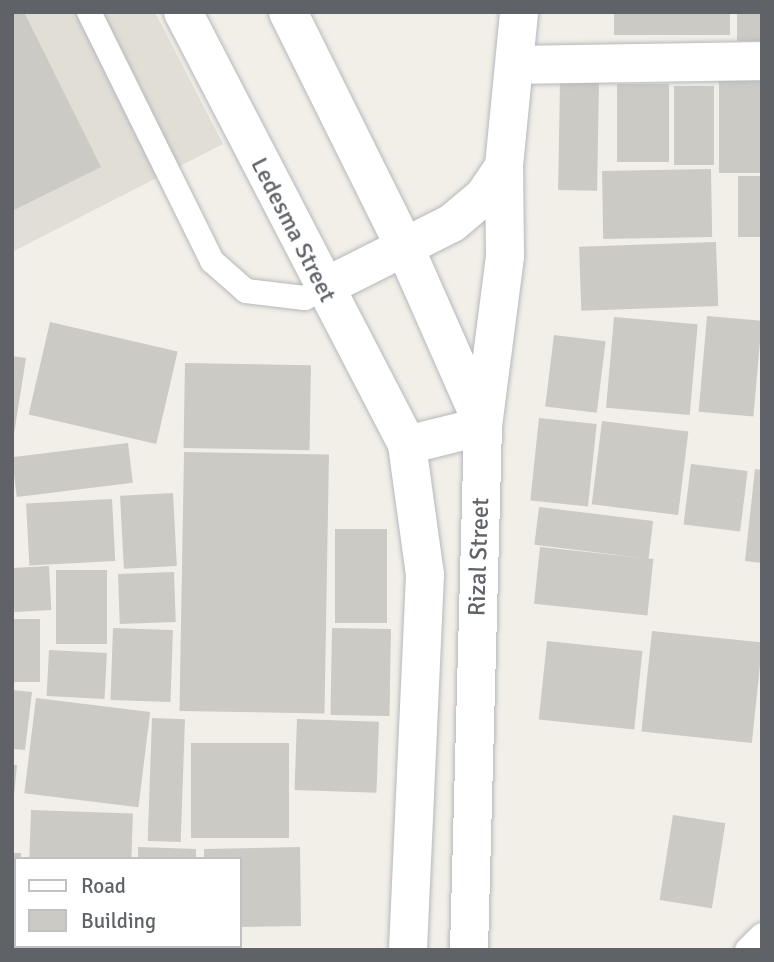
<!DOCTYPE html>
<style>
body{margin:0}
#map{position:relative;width:774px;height:962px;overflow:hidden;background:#f1efe8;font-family:Signika,sans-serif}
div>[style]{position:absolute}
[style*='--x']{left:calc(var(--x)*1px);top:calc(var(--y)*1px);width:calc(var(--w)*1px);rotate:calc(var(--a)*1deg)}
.education>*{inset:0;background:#e1ded6}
.building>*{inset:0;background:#cccac5;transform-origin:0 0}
.roads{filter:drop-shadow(0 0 2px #b5b8bc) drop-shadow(0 0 2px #b5b8bc)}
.service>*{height:24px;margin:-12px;padding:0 12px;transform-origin:12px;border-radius:12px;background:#fff}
.minor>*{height:38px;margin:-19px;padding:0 19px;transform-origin:19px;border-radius:19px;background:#fff}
.secondary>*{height:38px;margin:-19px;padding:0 19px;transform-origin:19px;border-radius:19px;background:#fff}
span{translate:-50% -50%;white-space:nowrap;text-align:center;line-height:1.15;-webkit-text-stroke:5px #fff;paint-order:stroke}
.street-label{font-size:24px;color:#5f6368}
.frame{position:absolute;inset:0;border:14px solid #5f6368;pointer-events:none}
.legend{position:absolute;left:14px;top:857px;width:228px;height:91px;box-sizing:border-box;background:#fff;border:2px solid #bfc1c3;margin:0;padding:9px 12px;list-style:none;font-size:21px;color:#5f6368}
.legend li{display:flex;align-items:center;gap:14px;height:35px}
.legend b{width:35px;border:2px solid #bfc1c3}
</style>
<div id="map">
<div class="education">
<div style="clip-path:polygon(12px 12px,155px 12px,223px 144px,12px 252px)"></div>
</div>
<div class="building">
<div style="clip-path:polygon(12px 12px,24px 12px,101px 167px,12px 211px)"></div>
<div style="left:614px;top:12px;width:116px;height:23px"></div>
<div style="left:737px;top:12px;width:25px;height:29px"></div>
<div style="left:560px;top:81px;width:39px;height:109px;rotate:1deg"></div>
<div style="left:719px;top:81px;width:43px;height:92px"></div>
<div style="left:669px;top:84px;width:78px;height:52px;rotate:90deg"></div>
<div style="left:674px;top:86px;width:40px;height:79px"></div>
<div style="left:711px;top:169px;width:68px;height:109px;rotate:89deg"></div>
<div style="left:738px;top:176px;width:24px;height:61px"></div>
<div style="left:716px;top:242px;width:64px;height:137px;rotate:88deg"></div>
<div style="left:707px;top:316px;width:55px;height:96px;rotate:5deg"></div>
<div style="left:614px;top:317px;width:84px;height:91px;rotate:5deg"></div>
<div style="left:50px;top:322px;width:131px;height:95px;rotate:13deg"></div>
<div style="left:554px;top:335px;width:52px;height:72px;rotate:7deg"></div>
<div style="clip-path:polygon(12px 356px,26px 358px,14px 434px,12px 434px)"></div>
<div style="left:185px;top:363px;width:126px;height:85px;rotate:1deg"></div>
<div style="left:539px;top:418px;width:58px;height:83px;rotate:6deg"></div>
<div style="left:602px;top:421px;width:87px;height:84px;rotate:7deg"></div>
<div style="left:128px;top:443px;width:40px;height:117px;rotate:83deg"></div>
<div style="left:184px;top:452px;width:145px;height:259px;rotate:1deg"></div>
<div style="left:691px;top:464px;width:57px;height:61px;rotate:7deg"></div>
<div style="clip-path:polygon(755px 469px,762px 470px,762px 563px,745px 561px)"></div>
<div style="left:173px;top:493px;width:73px;height:53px;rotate:87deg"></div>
<div style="left:112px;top:499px;width:62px;height:86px;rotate:87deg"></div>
<div style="left:539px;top:507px;width:115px;height:38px;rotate:7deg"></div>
<div style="left:335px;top:529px;width:52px;height:94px"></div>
<div style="left:540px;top:547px;width:114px;height:57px;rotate:6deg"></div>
<div style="left:49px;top:566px;width:44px;height:37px;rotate:87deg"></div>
<div style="left:56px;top:570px;width:51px;height:74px"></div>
<div style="left:174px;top:572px;width:50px;height:56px;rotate:88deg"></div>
<div style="left:12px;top:619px;width:28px;height:63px"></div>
<div style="left:113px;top:628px;width:60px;height:72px;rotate:2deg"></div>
<div style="left:332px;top:628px;width:59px;height:87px;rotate:1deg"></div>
<div style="left:652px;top:631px;width:111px;height:101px;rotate:6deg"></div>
<div style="left:547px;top:641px;width:96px;height:79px;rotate:6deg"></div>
<div style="left:49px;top:650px;width:58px;height:46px;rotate:3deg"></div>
<div style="clip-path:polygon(12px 690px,32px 692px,25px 750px,12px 749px)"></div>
<div style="left:36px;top:698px;width:115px;height:96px;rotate:7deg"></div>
<div style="left:152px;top:718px;width:33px;height:123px;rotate:2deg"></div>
<div style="left:297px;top:719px;width:82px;height:71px;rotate:2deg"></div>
<div style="left:289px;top:743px;width:95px;height:98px;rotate:90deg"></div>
<div style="clip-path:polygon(12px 765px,17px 765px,14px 795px,12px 795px)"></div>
<div style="left:31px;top:810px;width:102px;height:49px;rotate:2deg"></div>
<div style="left:673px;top:815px;width:53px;height:86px;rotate:9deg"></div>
<div style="clip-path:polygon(138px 847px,196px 849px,196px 859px,138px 859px)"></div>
<div style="clip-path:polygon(300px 847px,301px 926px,240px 927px,240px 859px,204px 859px,204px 849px)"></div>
<div style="clip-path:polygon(12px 853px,21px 853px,21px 859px,16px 859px,16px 914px)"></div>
</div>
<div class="roads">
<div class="service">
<div style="--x:89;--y:12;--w:278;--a:63.7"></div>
<div style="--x:212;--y:261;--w:45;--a:41.4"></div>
<div style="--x:246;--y:291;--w:59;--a:6.8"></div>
<div style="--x:305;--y:298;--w:21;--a:-29"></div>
<div style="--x:747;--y:950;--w:21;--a:-45"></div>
</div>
<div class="minor">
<div style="--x:515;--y:65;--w:247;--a:-0.9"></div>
</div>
<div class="secondary">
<div style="--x:183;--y:12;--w:488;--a:62.6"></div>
<div style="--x:407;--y:445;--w:131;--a:82.1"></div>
<div style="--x:425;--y:575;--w:375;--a:92.6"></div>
<div style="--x:288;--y:12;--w:263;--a:63.6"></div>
<div style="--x:405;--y:248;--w:193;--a:66.2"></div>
<div style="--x:323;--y:288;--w:144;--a:-26.7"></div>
<div style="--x:452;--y:223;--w:42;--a:-40.2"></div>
<div style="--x:484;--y:196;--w:36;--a:-56"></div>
<div style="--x:407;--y:445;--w:78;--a:-14"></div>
<div style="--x:469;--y:950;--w:524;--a:-88.47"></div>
<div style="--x:483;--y:426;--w:171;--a:-82.6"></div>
<div style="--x:505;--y:256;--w:90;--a:-90.6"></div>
<div style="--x:504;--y:166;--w:155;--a:-84.4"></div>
</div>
</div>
<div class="street-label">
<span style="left:293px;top:230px;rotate:63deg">Ledesma Street</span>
<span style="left:479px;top:557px;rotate:-88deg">Rizal Street</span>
</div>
<div class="frame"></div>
<ul class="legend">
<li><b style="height:9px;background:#fff"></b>Road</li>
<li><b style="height:19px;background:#cccac5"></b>Building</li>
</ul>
</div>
